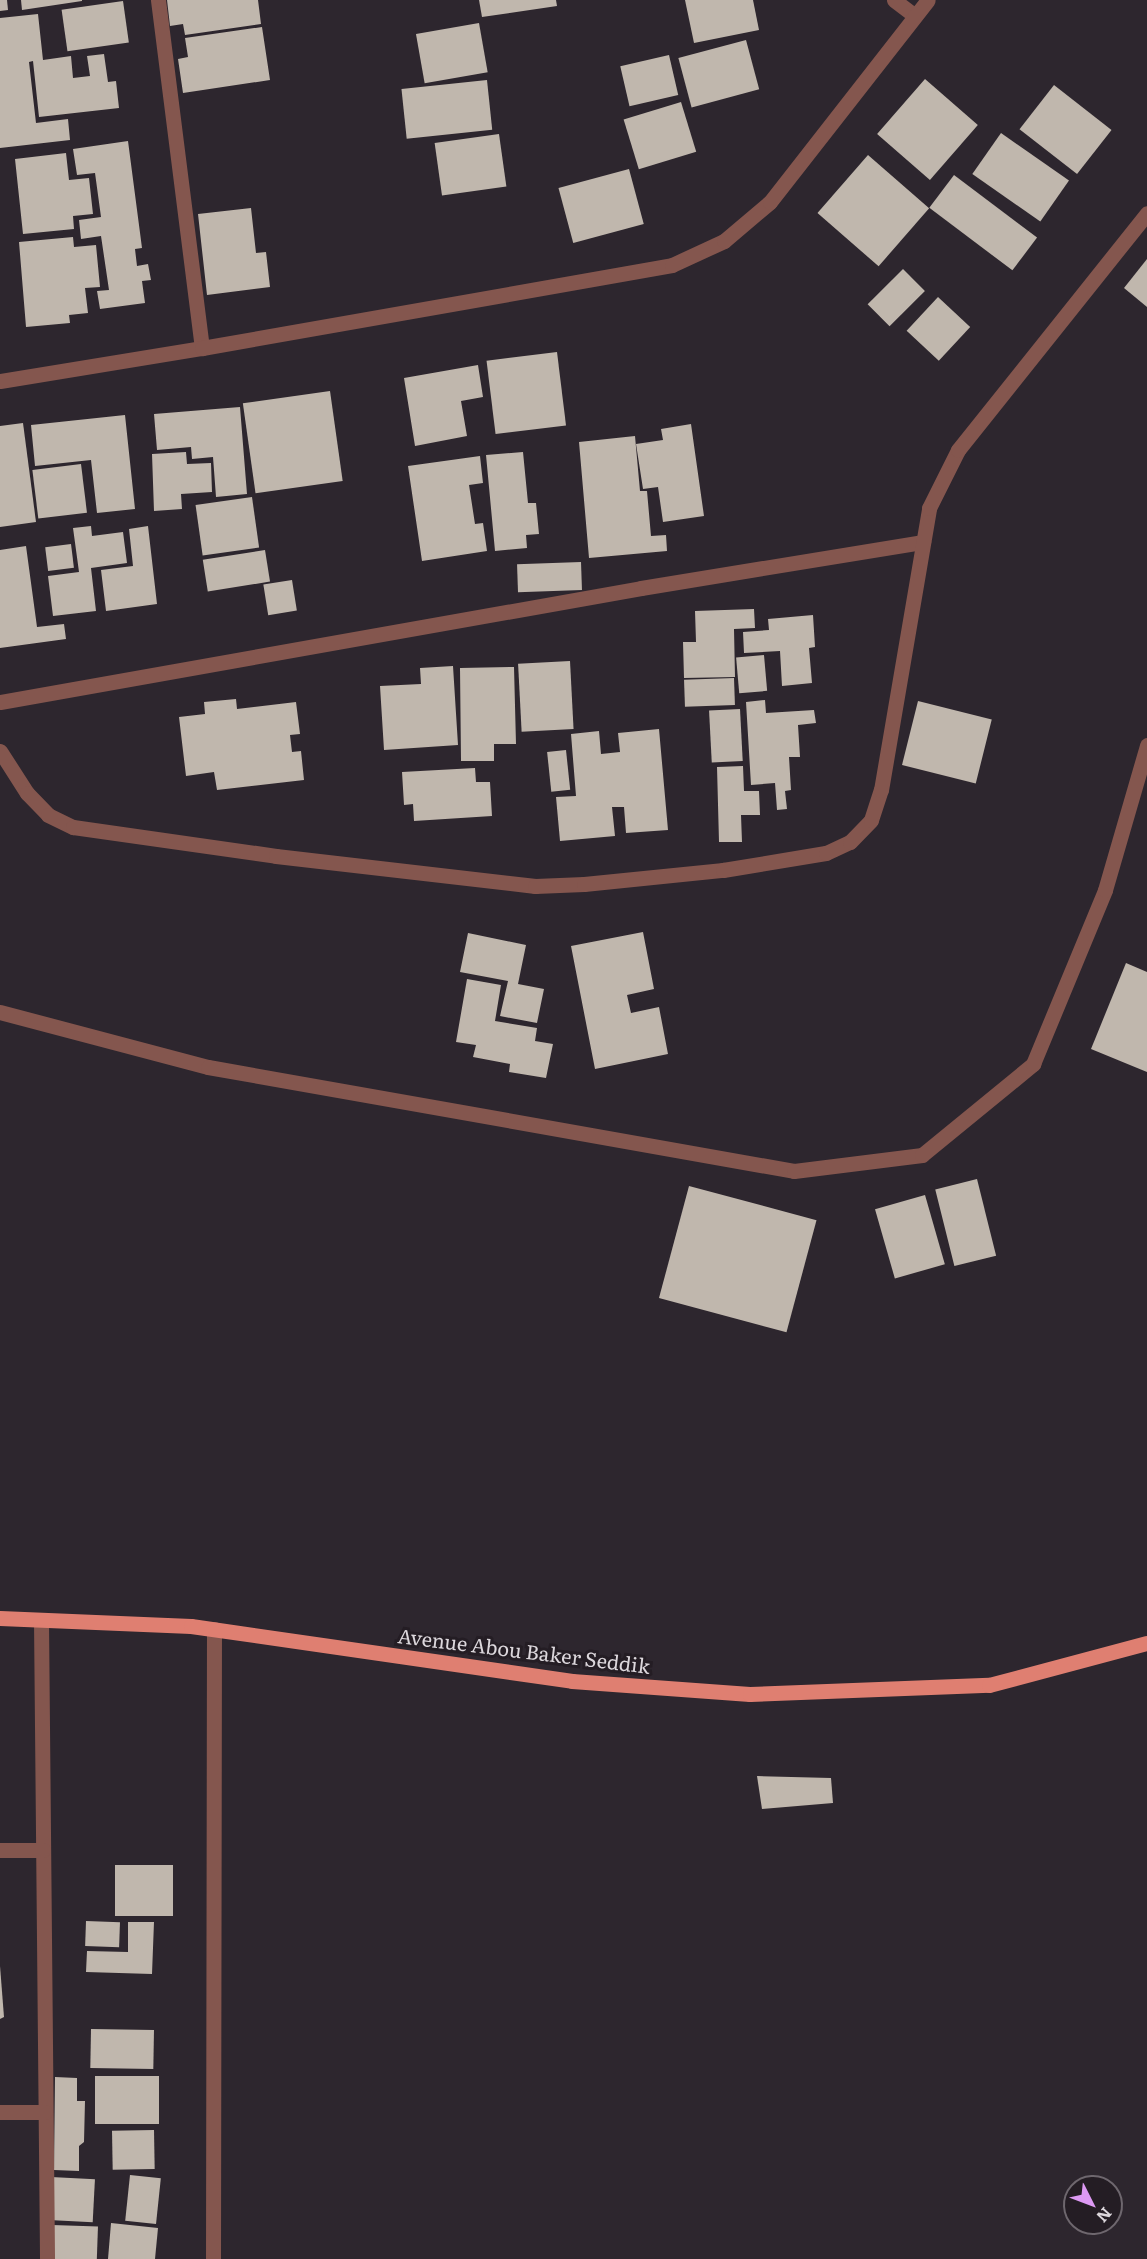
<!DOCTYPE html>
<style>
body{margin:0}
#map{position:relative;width:1147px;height:2259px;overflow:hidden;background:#2d262e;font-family:Literata,serif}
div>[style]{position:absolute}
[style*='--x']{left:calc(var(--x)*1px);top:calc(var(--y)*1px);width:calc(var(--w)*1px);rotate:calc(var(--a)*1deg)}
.building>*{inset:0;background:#c0b7ad;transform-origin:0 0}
.minor>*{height:15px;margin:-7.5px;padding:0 7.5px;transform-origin:7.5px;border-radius:7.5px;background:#84564e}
.major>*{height:15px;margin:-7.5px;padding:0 7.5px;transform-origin:7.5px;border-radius:7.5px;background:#df7f71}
span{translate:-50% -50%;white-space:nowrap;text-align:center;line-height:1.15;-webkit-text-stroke:6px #241d24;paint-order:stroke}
.street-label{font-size:20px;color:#dcd7dc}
.north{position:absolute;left:1063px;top:2175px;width:60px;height:60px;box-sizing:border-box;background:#241d24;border:2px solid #6e676e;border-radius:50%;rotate:132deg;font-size:16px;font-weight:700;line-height:24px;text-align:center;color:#dcd7dc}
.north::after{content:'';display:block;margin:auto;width:21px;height:27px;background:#dd99f3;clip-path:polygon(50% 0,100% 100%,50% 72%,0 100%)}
</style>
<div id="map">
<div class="building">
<div style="clip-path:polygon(0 0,7px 0,8px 10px,0 11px)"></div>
<div style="clip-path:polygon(21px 0,82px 0,82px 1px,22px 10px)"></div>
<div style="clip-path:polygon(167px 0,258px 0,261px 24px,185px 35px,183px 24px,170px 26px)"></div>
<div style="clip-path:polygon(479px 0,556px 0,557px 6px,482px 17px)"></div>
<div style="clip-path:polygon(685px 0,753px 0,759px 30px,694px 43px)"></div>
<div style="left:123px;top:1px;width:42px;height:62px;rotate:82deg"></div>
<div style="clip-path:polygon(38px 14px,43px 60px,71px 56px,73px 78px,90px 76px,87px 56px,104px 54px,108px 82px,116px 81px,119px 108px,39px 117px,33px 61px,29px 62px,36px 123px,68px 119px,70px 140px,0 148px,0 18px)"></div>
<div style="left:479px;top:23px;width:50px;height:64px;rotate:80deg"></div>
<div style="clip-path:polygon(262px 27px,270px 80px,183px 93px,178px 59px,188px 57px,185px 38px)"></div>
<div style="left:746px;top:40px;width:51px;height:70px;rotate:75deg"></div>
<div style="left:669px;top:55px;width:41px;height:50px;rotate:77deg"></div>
<div style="left:925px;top:79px;width:70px;height:73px;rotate:41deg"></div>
<div style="left:487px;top:80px;width:50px;height:86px;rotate:84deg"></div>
<div style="left:1054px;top:85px;width:73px;height:56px;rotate:38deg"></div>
<div style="left:681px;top:102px;width:52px;height:60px;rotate:73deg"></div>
<div style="left:1001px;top:133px;width:83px;height:50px;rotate:35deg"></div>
<div style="left:499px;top:134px;width:53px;height:65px;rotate:82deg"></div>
<div style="clip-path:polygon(128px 141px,142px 248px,135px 249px,137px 266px,148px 264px,151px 280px,142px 281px,145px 303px,100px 309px,97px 291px,109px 290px,101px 236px,81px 239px,79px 220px,101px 217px,95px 173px,77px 175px,73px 149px)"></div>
<div style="clip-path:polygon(66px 153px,69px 180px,89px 178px,93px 214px,73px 216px,74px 229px,23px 234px,15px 159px)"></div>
<div style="left:868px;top:155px;width:81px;height:77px;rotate:41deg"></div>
<div style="left:629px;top:169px;width:57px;height:73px;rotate:75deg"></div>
<div style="left:954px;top:175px;width:104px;height:41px;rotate:37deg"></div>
<div style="clip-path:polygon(251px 208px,256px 253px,266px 252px,270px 287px,207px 295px,198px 214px)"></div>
<div style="clip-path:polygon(73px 237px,74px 247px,96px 245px,100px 287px,85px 288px,88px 313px,69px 315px,70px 323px,26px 327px,19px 242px)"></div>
<div style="clip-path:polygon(1147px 259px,1147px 307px,1124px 288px)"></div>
<div style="left:903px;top:269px;width:31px;height:50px;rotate:45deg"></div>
<div style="left:938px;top:297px;width:44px;height:46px;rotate:43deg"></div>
<div style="left:557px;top:352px;width:74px;height:71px;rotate:83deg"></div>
<div style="clip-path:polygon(478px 365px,483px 397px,461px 401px,467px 436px,415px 446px,404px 378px)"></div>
<div style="left:330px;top:391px;width:91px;height:88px;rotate:82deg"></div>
<div style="clip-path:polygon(240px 407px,247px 494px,216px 497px,213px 457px,192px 459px,191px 447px,157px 450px,154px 414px)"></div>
<div style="clip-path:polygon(125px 415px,135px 509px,97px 513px,91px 460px,35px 466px,31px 425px)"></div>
<div style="clip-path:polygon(23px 423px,36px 522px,0 527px,0 426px)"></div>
<div style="clip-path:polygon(691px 424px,704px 516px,663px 522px,658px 487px,643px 489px,636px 444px,663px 440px,661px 429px)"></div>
<div style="clip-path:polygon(635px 436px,640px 491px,647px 491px,651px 536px,666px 535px,667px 551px,589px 558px,579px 442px)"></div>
<div style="clip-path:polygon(186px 452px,187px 464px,211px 463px,212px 492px,181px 494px,182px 509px,154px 511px,152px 454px)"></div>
<div style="clip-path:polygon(523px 452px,528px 503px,536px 503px,539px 534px,526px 535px,527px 548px,495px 551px,486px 455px)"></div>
<div style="clip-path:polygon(480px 456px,483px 483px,469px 485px,475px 524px,483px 523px,487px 551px,422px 561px,408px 466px)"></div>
<div style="left:81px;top:464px;width:49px;height:49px;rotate:83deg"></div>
<div style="left:252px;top:497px;width:51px;height:57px;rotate:82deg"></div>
<div style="clip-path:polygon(91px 526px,92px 536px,123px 532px,127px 563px,91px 568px,96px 611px,53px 616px,48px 576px,79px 572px,73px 528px)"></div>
<div style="clip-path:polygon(148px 526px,157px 604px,106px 611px,101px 570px,133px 566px,129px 529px)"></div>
<div style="left:71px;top:544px;width:24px;height:26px;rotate:83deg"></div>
<div style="clip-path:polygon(26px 546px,37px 627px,64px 624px,66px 639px,0 648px,0 550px)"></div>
<div style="left:265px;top:550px;width:32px;height:63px;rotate:81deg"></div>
<div style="left:581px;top:562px;width:28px;height:64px;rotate:88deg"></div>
<div style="left:292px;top:580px;width:31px;height:29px;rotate:81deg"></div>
<div style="clip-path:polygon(754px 609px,755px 628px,734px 629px,735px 677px,684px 678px,683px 642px,696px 642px,695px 611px)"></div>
<div style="clip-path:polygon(813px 615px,815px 647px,809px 648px,812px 683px,782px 686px,780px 651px,744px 653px,743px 632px,769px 630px,768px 619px)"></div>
<div style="left:764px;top:655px;width:36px;height:28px;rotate:85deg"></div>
<div style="left:570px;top:661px;width:68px;height:52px;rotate:87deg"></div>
<div style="clip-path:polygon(453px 666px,458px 745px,384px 750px,380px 686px,421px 684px,420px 668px)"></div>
<div style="clip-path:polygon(514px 667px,516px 744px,494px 744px,494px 761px,461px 761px,460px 668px)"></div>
<div style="left:734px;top:678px;width:27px;height:50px;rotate:88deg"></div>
<div style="clip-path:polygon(236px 699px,237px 709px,296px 702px,300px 734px,290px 735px,292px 752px,301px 751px,304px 780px,217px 790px,214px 772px,186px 776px,179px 717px,205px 714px,204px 702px)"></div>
<div style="clip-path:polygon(765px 700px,766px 713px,814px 710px,816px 723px,798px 725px,800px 757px,789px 757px,791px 790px,785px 791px,787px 809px,777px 810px,775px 783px,751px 785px,746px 702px)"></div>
<div style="left:918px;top:701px;width:76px;height:66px;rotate:14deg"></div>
<div style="left:740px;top:709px;width:52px;height:31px;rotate:87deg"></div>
<div style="clip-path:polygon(659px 729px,668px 830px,626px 833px,624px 807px,612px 807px,615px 836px,560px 841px,556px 797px,576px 796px,571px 734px,599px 731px,601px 754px,620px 752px,618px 733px)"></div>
<div style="left:566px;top:750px;width:40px;height:19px;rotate:84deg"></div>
<div style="clip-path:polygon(743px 766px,744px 791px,759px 791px,760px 815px,741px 815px,742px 842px,719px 842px,717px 767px)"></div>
<div style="clip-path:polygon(475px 768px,476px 782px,490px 782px,492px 816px,414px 821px,413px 804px,404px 805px,402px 772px)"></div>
<div style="clip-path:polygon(643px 932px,654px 989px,627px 995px,631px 1013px,659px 1007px,668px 1054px,595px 1069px,571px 946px)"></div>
<div style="clip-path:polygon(468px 933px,526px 945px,518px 984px,544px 989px,537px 1023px,500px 1016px,508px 981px,460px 972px)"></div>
<div style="clip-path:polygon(1126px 963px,1147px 972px,1147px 1072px,1091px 1049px)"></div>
<div style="clip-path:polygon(467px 979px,501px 985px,495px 1021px,537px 1028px,535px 1041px,553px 1044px,546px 1078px,509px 1072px,510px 1064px,473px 1057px,476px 1045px,456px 1042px)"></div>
<div style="left:977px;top:1179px;width:79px;height:43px;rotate:76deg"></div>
<div style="left:689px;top:1186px;width:132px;height:116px;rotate:15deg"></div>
<div style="left:925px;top:1195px;width:72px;height:52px;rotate:74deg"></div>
<div style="clip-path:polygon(757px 1776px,831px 1778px,833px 1803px,762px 1809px)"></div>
<div style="left:115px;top:1865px;width:58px;height:51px"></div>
<div style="left:86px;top:1921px;width:34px;height:25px;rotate:2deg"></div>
<div style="clip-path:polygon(128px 1922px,154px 1922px,152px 1974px,86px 1972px,87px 1951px,128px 1952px)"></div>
<div style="clip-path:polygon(0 1966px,4px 2017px,0 2019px)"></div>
<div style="left:91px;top:2029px;width:63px;height:39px;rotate:1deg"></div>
<div style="left:95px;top:2076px;width:64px;height:48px"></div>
<div style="clip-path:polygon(55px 2077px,77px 2078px,77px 2101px,85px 2101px,84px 2142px,79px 2146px,79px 2171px,54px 2170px)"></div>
<div style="left:154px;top:2130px;width:39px;height:42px;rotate:89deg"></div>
<div style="left:130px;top:2175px;width:31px;height:46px;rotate:6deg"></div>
<div style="left:51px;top:2177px;width:44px;height:43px;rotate:3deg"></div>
<div style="clip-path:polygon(111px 2223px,158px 2228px,155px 2259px,108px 2259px)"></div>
<div style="left:52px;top:2225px;width:46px;height:34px;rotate:2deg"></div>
</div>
<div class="minor">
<div style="--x:158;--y:0;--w:351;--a:82.8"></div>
<div style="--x:894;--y:0;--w:26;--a:37"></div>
<div style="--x:0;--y:381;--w:205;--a:-9.3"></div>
<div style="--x:202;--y:348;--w:477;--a:-10"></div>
<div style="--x:672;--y:265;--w:57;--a:-24.8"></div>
<div style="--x:724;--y:241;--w:60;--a:-40.3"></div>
<div style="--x:770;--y:202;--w:256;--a:-52"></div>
<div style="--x:0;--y:702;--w:651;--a:-10.08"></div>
<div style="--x:641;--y:588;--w:286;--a:-9.3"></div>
<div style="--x:0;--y:751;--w:50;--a:57.3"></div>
<div style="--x:27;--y:793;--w:30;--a:46"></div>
<div style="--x:48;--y:815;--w:28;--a:26"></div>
<div style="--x:73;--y:827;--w:205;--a:8.1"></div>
<div style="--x:276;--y:856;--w:261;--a:6.6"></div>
<div style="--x:535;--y:886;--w:49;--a:-2.3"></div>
<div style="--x:584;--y:884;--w:140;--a:-5.8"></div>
<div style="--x:723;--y:870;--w:104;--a:-9.4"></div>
<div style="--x:826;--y:853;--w:26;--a:-25"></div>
<div style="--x:850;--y:842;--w:30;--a:-46"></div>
<div style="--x:871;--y:820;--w:32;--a:-72"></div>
<div style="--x:881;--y:790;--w:286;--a:-80.3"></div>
<div style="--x:929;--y:508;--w:65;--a:-63.4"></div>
<div style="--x:958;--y:450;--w:303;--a:-51.4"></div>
<div style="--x:0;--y:1012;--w:215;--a:14.8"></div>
<div style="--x:208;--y:1067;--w:595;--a:10.06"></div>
<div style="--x:794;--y:1171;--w:129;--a:-7.1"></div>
<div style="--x:922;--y:1155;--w:144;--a:-39.3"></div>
<div style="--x:1033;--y:1064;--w:188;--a:-67.5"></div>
<div style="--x:1105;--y:890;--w:151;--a:-73.8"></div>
<div style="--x:41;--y:1620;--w:639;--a:89.46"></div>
<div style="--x:0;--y:1850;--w:43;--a:0"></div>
<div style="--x:0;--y:2112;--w:45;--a:0"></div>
<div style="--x:213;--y:2259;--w:630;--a:-89.91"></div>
</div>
<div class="major">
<div style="--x:0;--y:1618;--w:191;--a:2.4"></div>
<div style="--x:191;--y:1626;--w:385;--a:8.2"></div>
<div style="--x:572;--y:1681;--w:178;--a:4.2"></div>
<div style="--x:750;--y:1694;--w:239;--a:-2.2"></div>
<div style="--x:989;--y:1685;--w:163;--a:-14.9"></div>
</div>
<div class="street-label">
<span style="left:524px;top:1650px;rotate:7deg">Avenue Abou Baker Seddik</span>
</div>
<div class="north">N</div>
</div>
